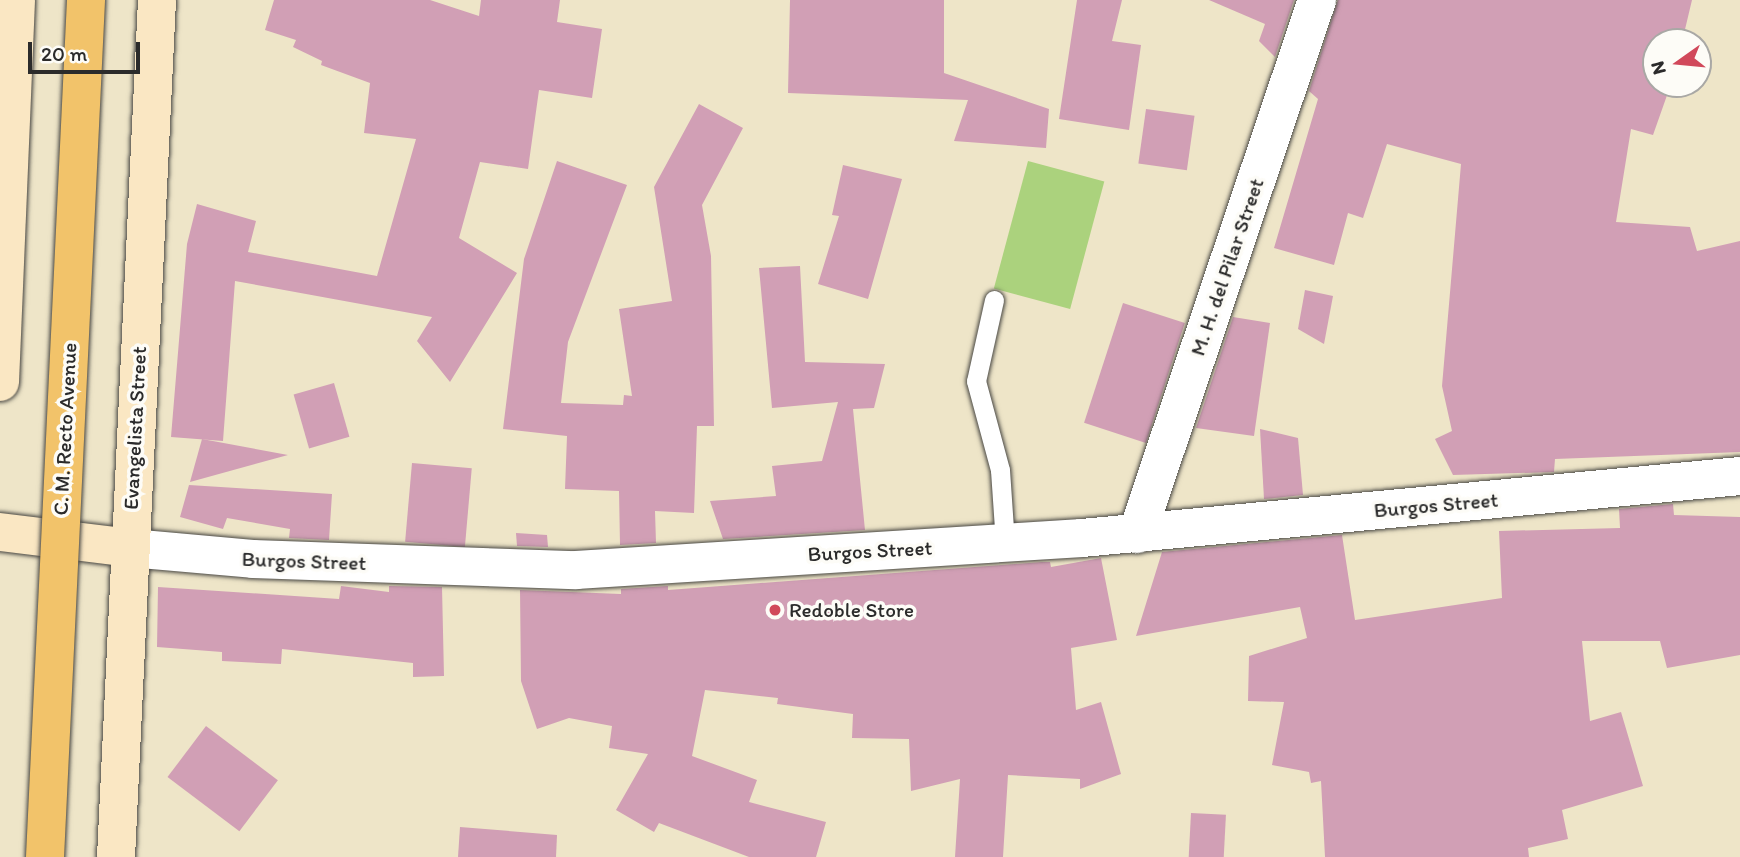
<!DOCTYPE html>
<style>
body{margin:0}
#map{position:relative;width:1740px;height:857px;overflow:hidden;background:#eee5c8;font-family:Itim,sans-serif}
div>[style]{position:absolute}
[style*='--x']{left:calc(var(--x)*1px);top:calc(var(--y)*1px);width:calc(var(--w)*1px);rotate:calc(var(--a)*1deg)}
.green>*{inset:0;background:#abd27d;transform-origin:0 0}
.building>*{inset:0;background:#d19fb5;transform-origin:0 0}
.roads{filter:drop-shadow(0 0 2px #484743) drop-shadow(0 0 2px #484743)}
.lane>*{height:19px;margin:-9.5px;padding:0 9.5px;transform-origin:9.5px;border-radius:9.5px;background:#fff}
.street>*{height:38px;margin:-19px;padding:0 19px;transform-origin:19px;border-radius:19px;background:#fff}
.secondary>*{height:38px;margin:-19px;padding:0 19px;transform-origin:19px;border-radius:19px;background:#fae7c3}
.bridges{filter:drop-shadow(0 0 2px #484743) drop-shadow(0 0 2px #484743)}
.highway-bridge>*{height:38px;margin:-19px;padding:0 19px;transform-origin:19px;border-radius:19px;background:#f2c36a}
.dots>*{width:19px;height:19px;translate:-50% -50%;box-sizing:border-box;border:4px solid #fdfcf7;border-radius:50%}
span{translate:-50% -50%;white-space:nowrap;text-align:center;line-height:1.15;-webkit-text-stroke:7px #fdfcf7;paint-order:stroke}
.street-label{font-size:21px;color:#2b2b2b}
.poi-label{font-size:21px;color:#2b2b2b}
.left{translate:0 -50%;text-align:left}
.north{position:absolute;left:1642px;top:28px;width:70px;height:70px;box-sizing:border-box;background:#fdfcf7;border:2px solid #a9a8a5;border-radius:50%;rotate:255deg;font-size:19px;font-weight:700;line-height:28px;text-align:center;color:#2b2b2b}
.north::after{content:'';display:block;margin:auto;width:24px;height:32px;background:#d1495b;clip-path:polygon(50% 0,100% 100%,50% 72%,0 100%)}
.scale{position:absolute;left:28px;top:42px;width:112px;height:32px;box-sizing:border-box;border:4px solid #2b2b2b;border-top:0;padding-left:9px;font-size:21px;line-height:24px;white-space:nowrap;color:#2b2b2b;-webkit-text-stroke:5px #fdfcf7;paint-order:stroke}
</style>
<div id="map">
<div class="green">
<div style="left:1028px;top:161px;width:79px;height:132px;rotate:15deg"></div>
</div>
<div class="building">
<div style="clip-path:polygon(274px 0,430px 0,479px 16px,481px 0,560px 0,557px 22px,602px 29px,592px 98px,539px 90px,528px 169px,480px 162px,459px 238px,517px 273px,450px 382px,417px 341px,432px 317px,235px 281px,223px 441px,171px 437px,187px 244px,197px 204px,256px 221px,248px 252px,377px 276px,416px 139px,364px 133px,370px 83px,321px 65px,322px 61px,293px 47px,296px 40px,265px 30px)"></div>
<div style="clip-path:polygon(790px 0,944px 0,944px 73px,1049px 109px,1046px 148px,954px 141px,968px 100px,788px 93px)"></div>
<div style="clip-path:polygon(1077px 0,1122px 0,1112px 41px,1141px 45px,1129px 130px,1059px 119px)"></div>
<div style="clip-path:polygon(1209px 0,1294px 0,1275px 57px,1259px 41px,1265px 24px)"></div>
<div style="clip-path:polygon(1338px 0,1692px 0,1682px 42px,1656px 42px,1656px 84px,1671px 84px,1653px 135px,1631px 129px,1616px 222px,1690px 227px,1697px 251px,1740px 241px,1740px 452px,1555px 459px,1554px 472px,1453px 475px,1435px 439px,1452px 431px,1442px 386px,1461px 164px,1387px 144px,1363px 218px,1348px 213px,1334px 265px,1274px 248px,1318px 99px,1309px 91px)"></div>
<div style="clip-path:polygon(699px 104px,743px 128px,702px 205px,711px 256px,714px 426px,697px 426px,694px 513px,655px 511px,656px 543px,620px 545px,619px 491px,565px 489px,567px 436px,503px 429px,524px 259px,557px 161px,627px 185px,568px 342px,561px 403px,623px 405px,624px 395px,632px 396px,619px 309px,672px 301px,654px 187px)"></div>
<div style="left:1146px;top:109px;width:49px;height:55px;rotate:8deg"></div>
<div style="clip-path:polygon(843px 165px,902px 179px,868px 299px,818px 284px,839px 216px,832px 215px)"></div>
<div style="clip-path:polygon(800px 266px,805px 362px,885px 364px,874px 408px,853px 409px,865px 530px,723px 539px,710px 501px,776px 496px,772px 466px,822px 461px,838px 402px,772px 408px,759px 268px)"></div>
<div style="clip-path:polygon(1305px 290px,1333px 296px,1324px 344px,1298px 329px)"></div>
<div style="left:1123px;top:303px;width:65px;height:126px;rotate:18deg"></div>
<div style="clip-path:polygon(1233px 317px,1270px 323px,1254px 436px,1196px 428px)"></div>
<div style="left:334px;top:383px;width:56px;height:42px;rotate:74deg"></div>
<div style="clip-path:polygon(1260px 429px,1298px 438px,1303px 495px,1264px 499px)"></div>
<div style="clip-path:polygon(202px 439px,288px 455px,190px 482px)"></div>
<div style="left:412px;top:463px;width:60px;height:79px;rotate:5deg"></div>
<div style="clip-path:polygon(189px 485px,332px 494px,329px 540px,289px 538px,290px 529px,227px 518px,223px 529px,180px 517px)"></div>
<div style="clip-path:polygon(1673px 504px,1674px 515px,1740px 517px,1740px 655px,1667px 668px,1660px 641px,1582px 641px,1590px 721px,1621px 712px,1643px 786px,1562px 810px,1568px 839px,1528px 848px,1529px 857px,1325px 857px,1321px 781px,1311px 783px,1309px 772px,1272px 765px,1284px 702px,1248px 701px,1249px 656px,1307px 638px,1300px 607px,1136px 636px,1162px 552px,1342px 535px,1355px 620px,1502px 598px,1499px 531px,1620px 528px,1619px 509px)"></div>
<div style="clip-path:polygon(516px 533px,547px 535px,548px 547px,517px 546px)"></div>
<div style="clip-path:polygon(1101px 558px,1117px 640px,1071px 648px,1076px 710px,1101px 702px,1121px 774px,1080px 789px,1080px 779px,1008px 775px,1003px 857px,955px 857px,960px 779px,911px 791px,909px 739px,852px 738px,853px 714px,777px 704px,778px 698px,705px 690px,692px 756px,757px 780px,749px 802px,826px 822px,816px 857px,749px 857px,659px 823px,654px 832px,616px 810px,648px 754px,609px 748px,612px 726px,569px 718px,537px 729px,521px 681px,520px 590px,621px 594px,621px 589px,668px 586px,668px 590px,1042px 562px,1050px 562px,1051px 567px)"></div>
<div style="clip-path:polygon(341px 586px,389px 592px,389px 586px,442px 587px,444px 676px,413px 677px,413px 663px,282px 649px,281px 664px,222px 661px,222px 652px,157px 647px,158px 587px,339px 599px)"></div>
<div style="left:206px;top:726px;width:90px;height:64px;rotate:37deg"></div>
<div style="left:1191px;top:813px;width:35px;height:44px;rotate:3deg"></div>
<div style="clip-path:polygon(460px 827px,557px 835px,556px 857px,458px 857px)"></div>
</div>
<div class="roads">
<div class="lane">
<div style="--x:994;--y:300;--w:83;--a:102.5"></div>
<div style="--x:976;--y:381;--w:92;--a:74.9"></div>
<div style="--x:1000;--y:470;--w:74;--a:86.1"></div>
</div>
<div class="street">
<div style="--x:1137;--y:534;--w:564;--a:-71.37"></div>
<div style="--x:130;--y:548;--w:123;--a:5.1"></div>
<div style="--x:253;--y:559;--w:323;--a:2"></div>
<div style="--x:576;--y:570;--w:507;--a:-3.62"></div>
<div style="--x:1082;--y:538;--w:661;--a:-5.38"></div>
</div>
<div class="secondary">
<div style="--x:0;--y:382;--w:382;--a:-87.6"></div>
<div style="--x:0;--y:532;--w:131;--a:7"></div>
<div style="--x:116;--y:857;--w:858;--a:-87.26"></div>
</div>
</div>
<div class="bridges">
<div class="highway-bridge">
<div style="--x:45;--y:857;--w:858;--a:-87.26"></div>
</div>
</div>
<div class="dots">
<div style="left:775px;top:610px;background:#d1495b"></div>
</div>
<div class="street-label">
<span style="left:1227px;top:267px;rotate:-71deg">M. H. del Pilar Street</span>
<span style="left:135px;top:428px;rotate:-87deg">Evangelista Street</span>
<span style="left:65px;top:429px;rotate:-87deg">C. M. Recto Avenue</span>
<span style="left:1436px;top:505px;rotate:-5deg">Burgos Street</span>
<span style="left:870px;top:551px;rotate:-3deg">Burgos Street</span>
<span style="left:304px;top:561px;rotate:2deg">Burgos Street</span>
</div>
<div class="poi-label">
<span class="left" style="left:789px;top:610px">Redoble Store</span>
</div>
<div class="north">N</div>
<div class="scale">20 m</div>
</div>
